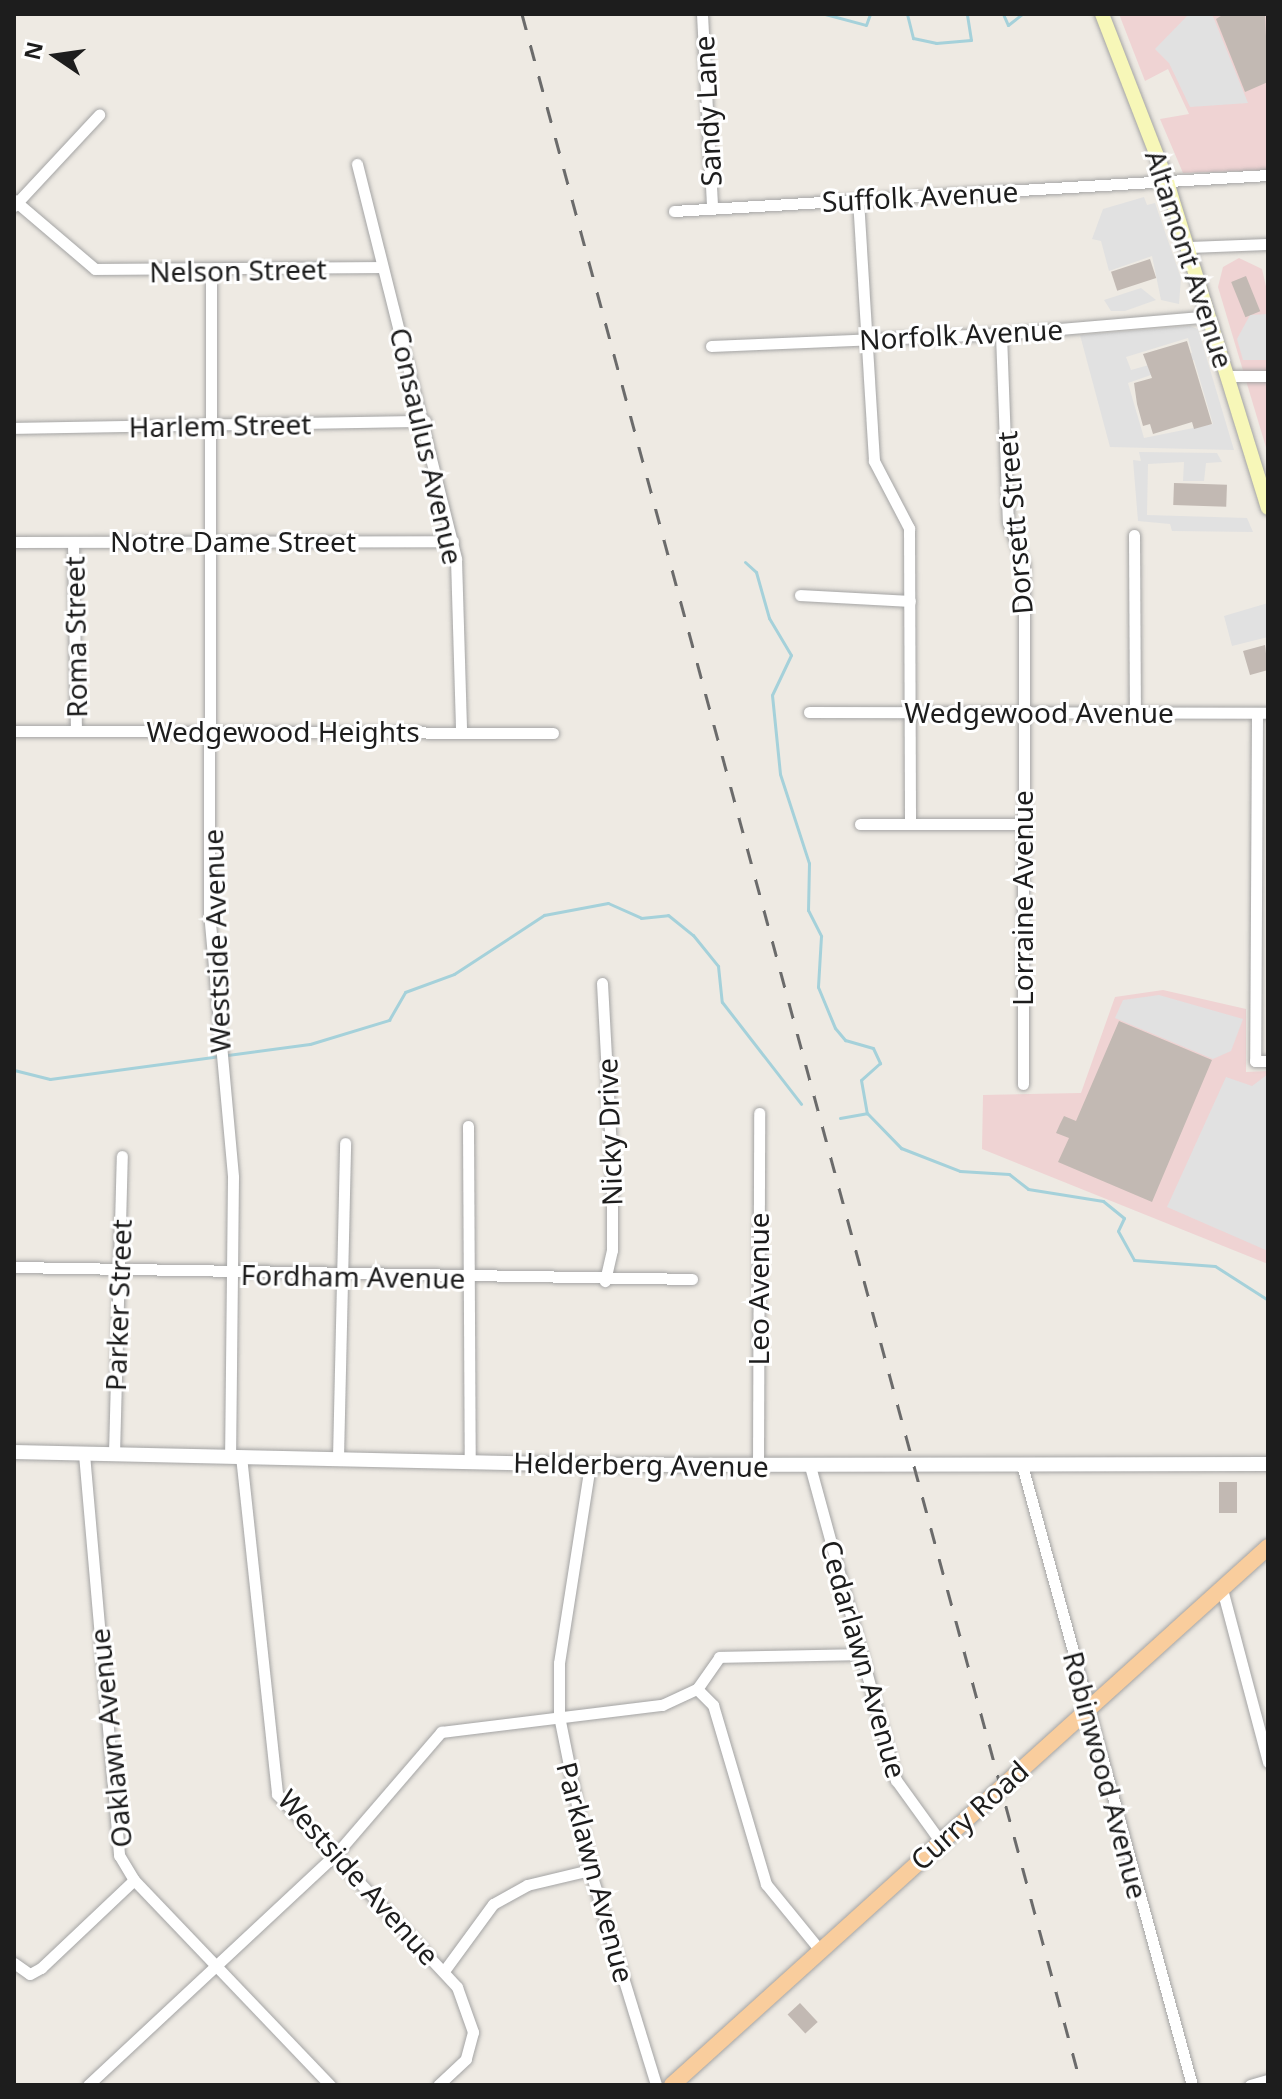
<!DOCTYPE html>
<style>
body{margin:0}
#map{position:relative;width:1282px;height:2099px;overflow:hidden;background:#eeeae3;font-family:"Noto Sans",sans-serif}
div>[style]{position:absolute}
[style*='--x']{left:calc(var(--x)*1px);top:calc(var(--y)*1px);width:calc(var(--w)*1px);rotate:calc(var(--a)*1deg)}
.commercial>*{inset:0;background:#efd3d3}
.parking>*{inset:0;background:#e1e1e1}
.stream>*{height:3px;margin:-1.5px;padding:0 1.5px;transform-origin:1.5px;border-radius:1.5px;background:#a5d1da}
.building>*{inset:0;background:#c2b9b3;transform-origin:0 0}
.roads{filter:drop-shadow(0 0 2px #a4a4a4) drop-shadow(0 0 2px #a4a4a4)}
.minor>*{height:11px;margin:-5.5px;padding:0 5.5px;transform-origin:5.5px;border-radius:5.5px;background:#fff}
.tertiary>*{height:14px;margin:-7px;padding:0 7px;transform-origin:7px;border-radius:7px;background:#fff}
.secondary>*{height:14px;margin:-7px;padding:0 7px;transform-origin:7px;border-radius:7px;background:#f7f7b8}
.primary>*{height:16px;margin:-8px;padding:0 8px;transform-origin:8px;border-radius:8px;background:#f9cd9d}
.rail>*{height:3px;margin-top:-1.5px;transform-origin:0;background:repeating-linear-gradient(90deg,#6b6b6b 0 16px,transparent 0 32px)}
span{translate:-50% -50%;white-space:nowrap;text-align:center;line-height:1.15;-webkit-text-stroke:6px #fff;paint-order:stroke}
.street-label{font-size:28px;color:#1d1d1d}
.frame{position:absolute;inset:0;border:16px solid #1d1d1d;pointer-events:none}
.north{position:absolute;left:16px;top:16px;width:80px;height:80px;-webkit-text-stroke:6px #fff;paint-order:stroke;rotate:283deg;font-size:22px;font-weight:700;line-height:32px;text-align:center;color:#1d1d1d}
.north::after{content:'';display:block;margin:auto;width:28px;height:36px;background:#1d1d1d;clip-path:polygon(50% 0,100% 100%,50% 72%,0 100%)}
</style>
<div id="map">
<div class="commercial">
<div style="clip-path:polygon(1119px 14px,1268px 14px,1268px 170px,1183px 173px,1160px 119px,1189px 114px,1168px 69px,1145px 81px)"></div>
<div style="clip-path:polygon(1239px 258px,1262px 269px,1268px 295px,1268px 454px,1218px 287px,1223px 267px)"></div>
<div style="clip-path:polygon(1163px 990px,1246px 1009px,1246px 1072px,1268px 1071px,1268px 1264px,982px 1149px,983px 1095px,1081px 1093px,1115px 997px)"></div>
</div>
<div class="parking">
<div style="clip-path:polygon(1189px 14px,1212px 14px,1248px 103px,1190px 107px,1169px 63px,1155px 49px)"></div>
<div style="clip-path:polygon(1144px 197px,1147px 205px,1155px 203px,1181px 278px,1179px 304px,1161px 300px,1152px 256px,1109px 271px,1101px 241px,1092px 239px,1103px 209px)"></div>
<div style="clip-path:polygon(1141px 288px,1156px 300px,1125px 311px,1111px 311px,1104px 300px)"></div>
<div style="clip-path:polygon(1268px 314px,1268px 360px,1243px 360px,1237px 339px,1250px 315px)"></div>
<div style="clip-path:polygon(evenodd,1190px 326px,1198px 329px,1234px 450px,1110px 447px,1080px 335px,1190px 326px,1188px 338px,1192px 353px,1131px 370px,1126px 357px,1188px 338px,1190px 326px,1194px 360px,1213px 424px,1144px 438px,1128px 383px,1194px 360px)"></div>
<div style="clip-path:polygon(1139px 452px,1217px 453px,1222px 462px,1206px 463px,1204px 481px,1183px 481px,1184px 462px,1148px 464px,1147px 515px,1247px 518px,1253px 532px,1172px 531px,1170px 524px,1138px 521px,1133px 460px,1141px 461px)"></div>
<div style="clip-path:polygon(1268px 603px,1268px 637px,1232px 646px,1224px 616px)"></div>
<div style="clip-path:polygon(1159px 995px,1243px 1019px,1231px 1051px,1213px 1059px,1115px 1018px,1123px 1000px)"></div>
<div style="clip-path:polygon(1268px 1074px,1268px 1251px,1167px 1207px,1226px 1077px,1252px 1086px)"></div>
</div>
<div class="stream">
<div style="--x:808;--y:14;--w:16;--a:0"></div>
<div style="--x:825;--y:14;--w:42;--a:15"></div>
<div style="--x:866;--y:25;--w:12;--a:-70"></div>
<div style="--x:907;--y:14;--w:25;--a:76"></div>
<div style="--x:913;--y:38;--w:24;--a:12"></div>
<div style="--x:936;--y:43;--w:35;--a:-5"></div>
<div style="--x:971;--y:40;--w:26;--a:-99"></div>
<div style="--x:1003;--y:14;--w:12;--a:66"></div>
<div style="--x:1008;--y:25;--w:18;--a:-38"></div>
<div style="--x:745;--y:562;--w:15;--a:42"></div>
<div style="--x:756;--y:572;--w:48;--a:74.2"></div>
<div style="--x:769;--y:618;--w:43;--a:59.3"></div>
<div style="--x:791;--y:655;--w:44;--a:115.4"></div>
<div style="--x:772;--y:695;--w:79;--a:84.2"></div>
<div style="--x:780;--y:774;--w:94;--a:72"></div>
<div style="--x:809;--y:863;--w:47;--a:91.2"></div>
<div style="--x:808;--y:910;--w:29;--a:63"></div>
<div style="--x:821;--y:936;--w:51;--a:93.4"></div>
<div style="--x:818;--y:987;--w:44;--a:67.5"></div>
<div style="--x:835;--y:1028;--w:16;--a:50"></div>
<div style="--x:845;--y:1040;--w:29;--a:16"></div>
<div style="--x:873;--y:1048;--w:17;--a:65"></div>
<div style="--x:880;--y:1063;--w:25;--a:138"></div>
<div style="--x:861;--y:1080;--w:34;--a:80"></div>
<div style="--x:14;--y:1070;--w:37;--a:14"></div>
<div style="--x:50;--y:1079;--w:262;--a:-7.7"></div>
<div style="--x:310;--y:1044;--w:83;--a:-16.9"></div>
<div style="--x:389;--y:1020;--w:32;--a:-60"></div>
<div style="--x:405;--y:992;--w:52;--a:-20.2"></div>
<div style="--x:454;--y:974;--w:108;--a:-33.2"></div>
<div style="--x:544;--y:915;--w:65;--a:-10.6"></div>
<div style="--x:608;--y:903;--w:36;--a:24"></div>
<div style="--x:641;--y:918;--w:27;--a:-6"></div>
<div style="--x:668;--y:915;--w:32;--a:39"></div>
<div style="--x:693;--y:935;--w:40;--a:51"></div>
<div style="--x:718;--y:966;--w:36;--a:84"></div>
<div style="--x:722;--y:1002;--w:129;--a:52.2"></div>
<div style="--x:840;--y:1118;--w:27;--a:-10"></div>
<div style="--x:867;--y:1113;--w:49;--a:45.8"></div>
<div style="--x:901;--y:1148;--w:63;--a:21.3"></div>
<div style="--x:960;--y:1171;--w:49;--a:3.5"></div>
<div style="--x:1009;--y:1174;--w:24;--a:38"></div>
<div style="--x:1028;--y:1189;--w:76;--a:9.1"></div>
<div style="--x:1103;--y:1201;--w:27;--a:39"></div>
<div style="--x:1124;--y:1218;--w:14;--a:115"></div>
<div style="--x:1118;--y:1231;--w:33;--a:61"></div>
<div style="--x:1134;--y:1260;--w:81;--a:4.2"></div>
<div style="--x:1215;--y:1266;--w:63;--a:32.7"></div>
</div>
<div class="building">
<div style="clip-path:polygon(1224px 14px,1265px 14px,1268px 82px,1245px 92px,1216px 19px)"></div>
<div style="left:1150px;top:259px;width:20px;height:41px;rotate:72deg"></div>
<div style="left:1246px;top:276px;width:38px;height:16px;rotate:68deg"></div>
<div style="clip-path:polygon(1187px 341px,1212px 424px,1194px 429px,1192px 422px,1153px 434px,1150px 424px,1143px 426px,1137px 404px,1134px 383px,1152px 378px,1143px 354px)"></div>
<div style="left:1174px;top:483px;width:53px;height:22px;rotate:2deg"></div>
<div style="clip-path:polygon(1265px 645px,1268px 670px,1250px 675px,1243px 651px)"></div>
<div style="clip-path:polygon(1119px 1021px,1212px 1060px,1152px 1202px,1058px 1162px,1069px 1138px,1056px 1133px,1060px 1124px,1064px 1116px,1076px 1121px)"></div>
<div style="left:1219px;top:1482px;width:18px;height:31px"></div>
<div style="left:800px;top:2003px;width:26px;height:17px;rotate:47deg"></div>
</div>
<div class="roads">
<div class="minor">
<div style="--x:702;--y:14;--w:194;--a:87"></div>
<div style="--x:357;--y:164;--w:407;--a:75.9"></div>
<div style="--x:456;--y:559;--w:172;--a:88.3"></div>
<div style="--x:858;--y:199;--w:262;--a:86.5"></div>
<div style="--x:874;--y:461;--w:76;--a:62.4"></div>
<div style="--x:909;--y:528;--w:295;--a:89.8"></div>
<div style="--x:14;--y:200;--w:106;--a:40.4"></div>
<div style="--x:95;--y:269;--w:287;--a:-0.4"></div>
<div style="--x:14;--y:206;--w:125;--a:-47"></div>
<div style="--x:674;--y:211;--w:595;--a:-3.47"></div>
<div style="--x:1188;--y:247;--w:80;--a:-2.1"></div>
<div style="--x:211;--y:271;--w:641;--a:90.18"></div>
<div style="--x:209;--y:912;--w:266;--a:84.8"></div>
<div style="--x:233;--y:1177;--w:279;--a:90.6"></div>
<div style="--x:1001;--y:334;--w:188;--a:87.9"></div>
<div style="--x:1008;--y:522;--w:45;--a:69.1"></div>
<div style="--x:1024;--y:564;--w:520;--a:90.11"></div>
<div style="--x:711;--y:346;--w:290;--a:-2.4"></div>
<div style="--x:1001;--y:334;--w:209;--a:-4.9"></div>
<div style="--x:1228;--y:376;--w:40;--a:0"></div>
<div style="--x:14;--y:428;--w:411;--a:-1"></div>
<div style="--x:1134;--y:535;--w:177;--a:89.7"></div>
<div style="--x:14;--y:542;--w:439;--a:-0.1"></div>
<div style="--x:73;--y:542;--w:189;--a:89.1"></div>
<div style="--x:800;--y:595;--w:110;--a:3.1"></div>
<div style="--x:809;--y:712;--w:459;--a:0.1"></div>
<div style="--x:1257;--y:714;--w:347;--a:90.3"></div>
<div style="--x:1255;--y:1061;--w:13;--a:0"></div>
<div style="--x:14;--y:731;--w:539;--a:0.21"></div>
<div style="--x:860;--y:824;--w:161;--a:0"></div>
<div style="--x:602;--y:983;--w:184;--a:86.9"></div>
<div style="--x:612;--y:1167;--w:83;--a:90"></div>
<div style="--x:612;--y:1250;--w:32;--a:103"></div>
<div style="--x:468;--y:1126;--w:336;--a:89.7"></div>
<div style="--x:14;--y:1267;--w:678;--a:1.01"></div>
<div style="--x:84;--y:1454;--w:403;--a:85"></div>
<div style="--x:119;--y:1855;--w:29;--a:59"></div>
<div style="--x:134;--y:1880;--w:284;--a:46.3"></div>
<div style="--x:114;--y:1454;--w:298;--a:-88.5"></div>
<div style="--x:241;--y:1456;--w:340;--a:83.9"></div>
<div style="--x:277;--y:1794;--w:264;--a:47"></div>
<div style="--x:457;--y:1987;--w:48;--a:70.4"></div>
<div style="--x:473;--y:2032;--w:28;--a:105"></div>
<div style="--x:466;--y:2059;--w:38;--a:137"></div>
<div style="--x:338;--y:1458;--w:315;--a:-88.7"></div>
<div style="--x:590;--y:1465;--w:200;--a:98.9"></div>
<div style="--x:559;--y:1663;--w:53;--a:90"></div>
<div style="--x:559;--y:1716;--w:157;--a:78.6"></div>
<div style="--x:590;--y:1870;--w:225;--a:72.9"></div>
<div style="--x:1022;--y:1465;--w:643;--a:74.67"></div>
<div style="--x:758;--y:1466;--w:353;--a:-89.8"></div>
<div style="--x:810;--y:1466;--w:326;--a:74.7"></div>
<div style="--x:896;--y:1780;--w:75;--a:54.2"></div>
<div style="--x:1222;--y:1589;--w:179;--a:75.1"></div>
<div style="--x:697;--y:1689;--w:23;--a:45"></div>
<div style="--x:713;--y:1705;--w:187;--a:73.5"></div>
<div style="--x:766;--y:1884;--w:84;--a:50.8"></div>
<div style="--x:14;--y:1963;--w:19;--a:35"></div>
<div style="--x:30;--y:1974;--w:13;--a:-29"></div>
<div style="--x:41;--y:1968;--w:128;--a:-43.4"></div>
<div style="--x:444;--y:1971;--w:83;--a:-53.8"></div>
<div style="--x:493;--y:1904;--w:39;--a:-29"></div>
<div style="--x:527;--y:1885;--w:65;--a:-13.4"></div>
<div style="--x:88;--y:2085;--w:340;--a:-43"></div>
<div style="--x:337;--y:1853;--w:160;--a:-49.3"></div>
<div style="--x:441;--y:1732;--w:223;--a:-7"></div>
<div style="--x:662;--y:1705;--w:38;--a:-25"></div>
<div style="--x:697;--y:1689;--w:39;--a:-55"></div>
<div style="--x:719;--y:1657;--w:142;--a:-1.2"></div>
<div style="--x:1250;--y:2085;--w:19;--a:-16"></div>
</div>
<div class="tertiary">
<div style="--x:14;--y:1452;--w:576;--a:1.29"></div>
<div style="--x:590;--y:1465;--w:678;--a:-0.08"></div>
</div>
<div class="secondary">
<div style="--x:1102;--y:14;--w:180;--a:68.8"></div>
<div style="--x:1167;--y:182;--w:341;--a:72.8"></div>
</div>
<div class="primary">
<div style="--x:672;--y:2085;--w:803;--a:-42.07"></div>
</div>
</div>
<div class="rail">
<div style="--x:522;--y:14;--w:2145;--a:74.89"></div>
</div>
<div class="street-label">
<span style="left:707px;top:111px;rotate:-93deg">Sandy Lane</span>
<span style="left:920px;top:196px;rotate:-3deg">Suffolk Avenue</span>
<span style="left:1190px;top:259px;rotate:72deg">Altamont Avenue</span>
<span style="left:238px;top:270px;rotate:-1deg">Nelson Street</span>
<span style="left:961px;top:334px;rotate:-3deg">Norfolk Avenue</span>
<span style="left:220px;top:425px;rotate:-1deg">Harlem Street</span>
<span style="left:427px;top:446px;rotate:77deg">Consaulus Avenue</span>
<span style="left:1014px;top:523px;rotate:-95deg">Dorsett Street</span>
<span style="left:233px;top:541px">Notre Dame Street</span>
<span style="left:75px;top:637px;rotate:-91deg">Roma Street</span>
<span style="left:1039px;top:712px">Wedgewood Avenue</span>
<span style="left:283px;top:731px">Wedgewood Heights</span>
<span style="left:1022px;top:898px;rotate:-90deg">Lorraine Avenue</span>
<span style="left:216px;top:941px;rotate:-92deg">Westside Avenue</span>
<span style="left:609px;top:1132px;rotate:-92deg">Nicky Drive</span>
<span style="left:353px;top:1276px;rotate:1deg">Fordham Avenue</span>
<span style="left:758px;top:1289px;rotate:-90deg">Leo Avenue</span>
<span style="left:118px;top:1305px;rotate:-88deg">Parker Street</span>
<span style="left:641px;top:1464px;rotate:1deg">Helderberg Avenue</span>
<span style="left:864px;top:1659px;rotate:74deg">Cedarlawn Avenue</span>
<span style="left:110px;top:1738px;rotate:-96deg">Oaklawn Avenue</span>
<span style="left:1106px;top:1775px;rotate:75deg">Robinwood Avenue</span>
<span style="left:969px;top:1815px;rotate:-42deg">Curry Road</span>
<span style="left:596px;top:1872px;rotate:75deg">Parklawn Avenue</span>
<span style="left:359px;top:1877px;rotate:48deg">Westside Avenue</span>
</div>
<div class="frame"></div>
<div class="north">N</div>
</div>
